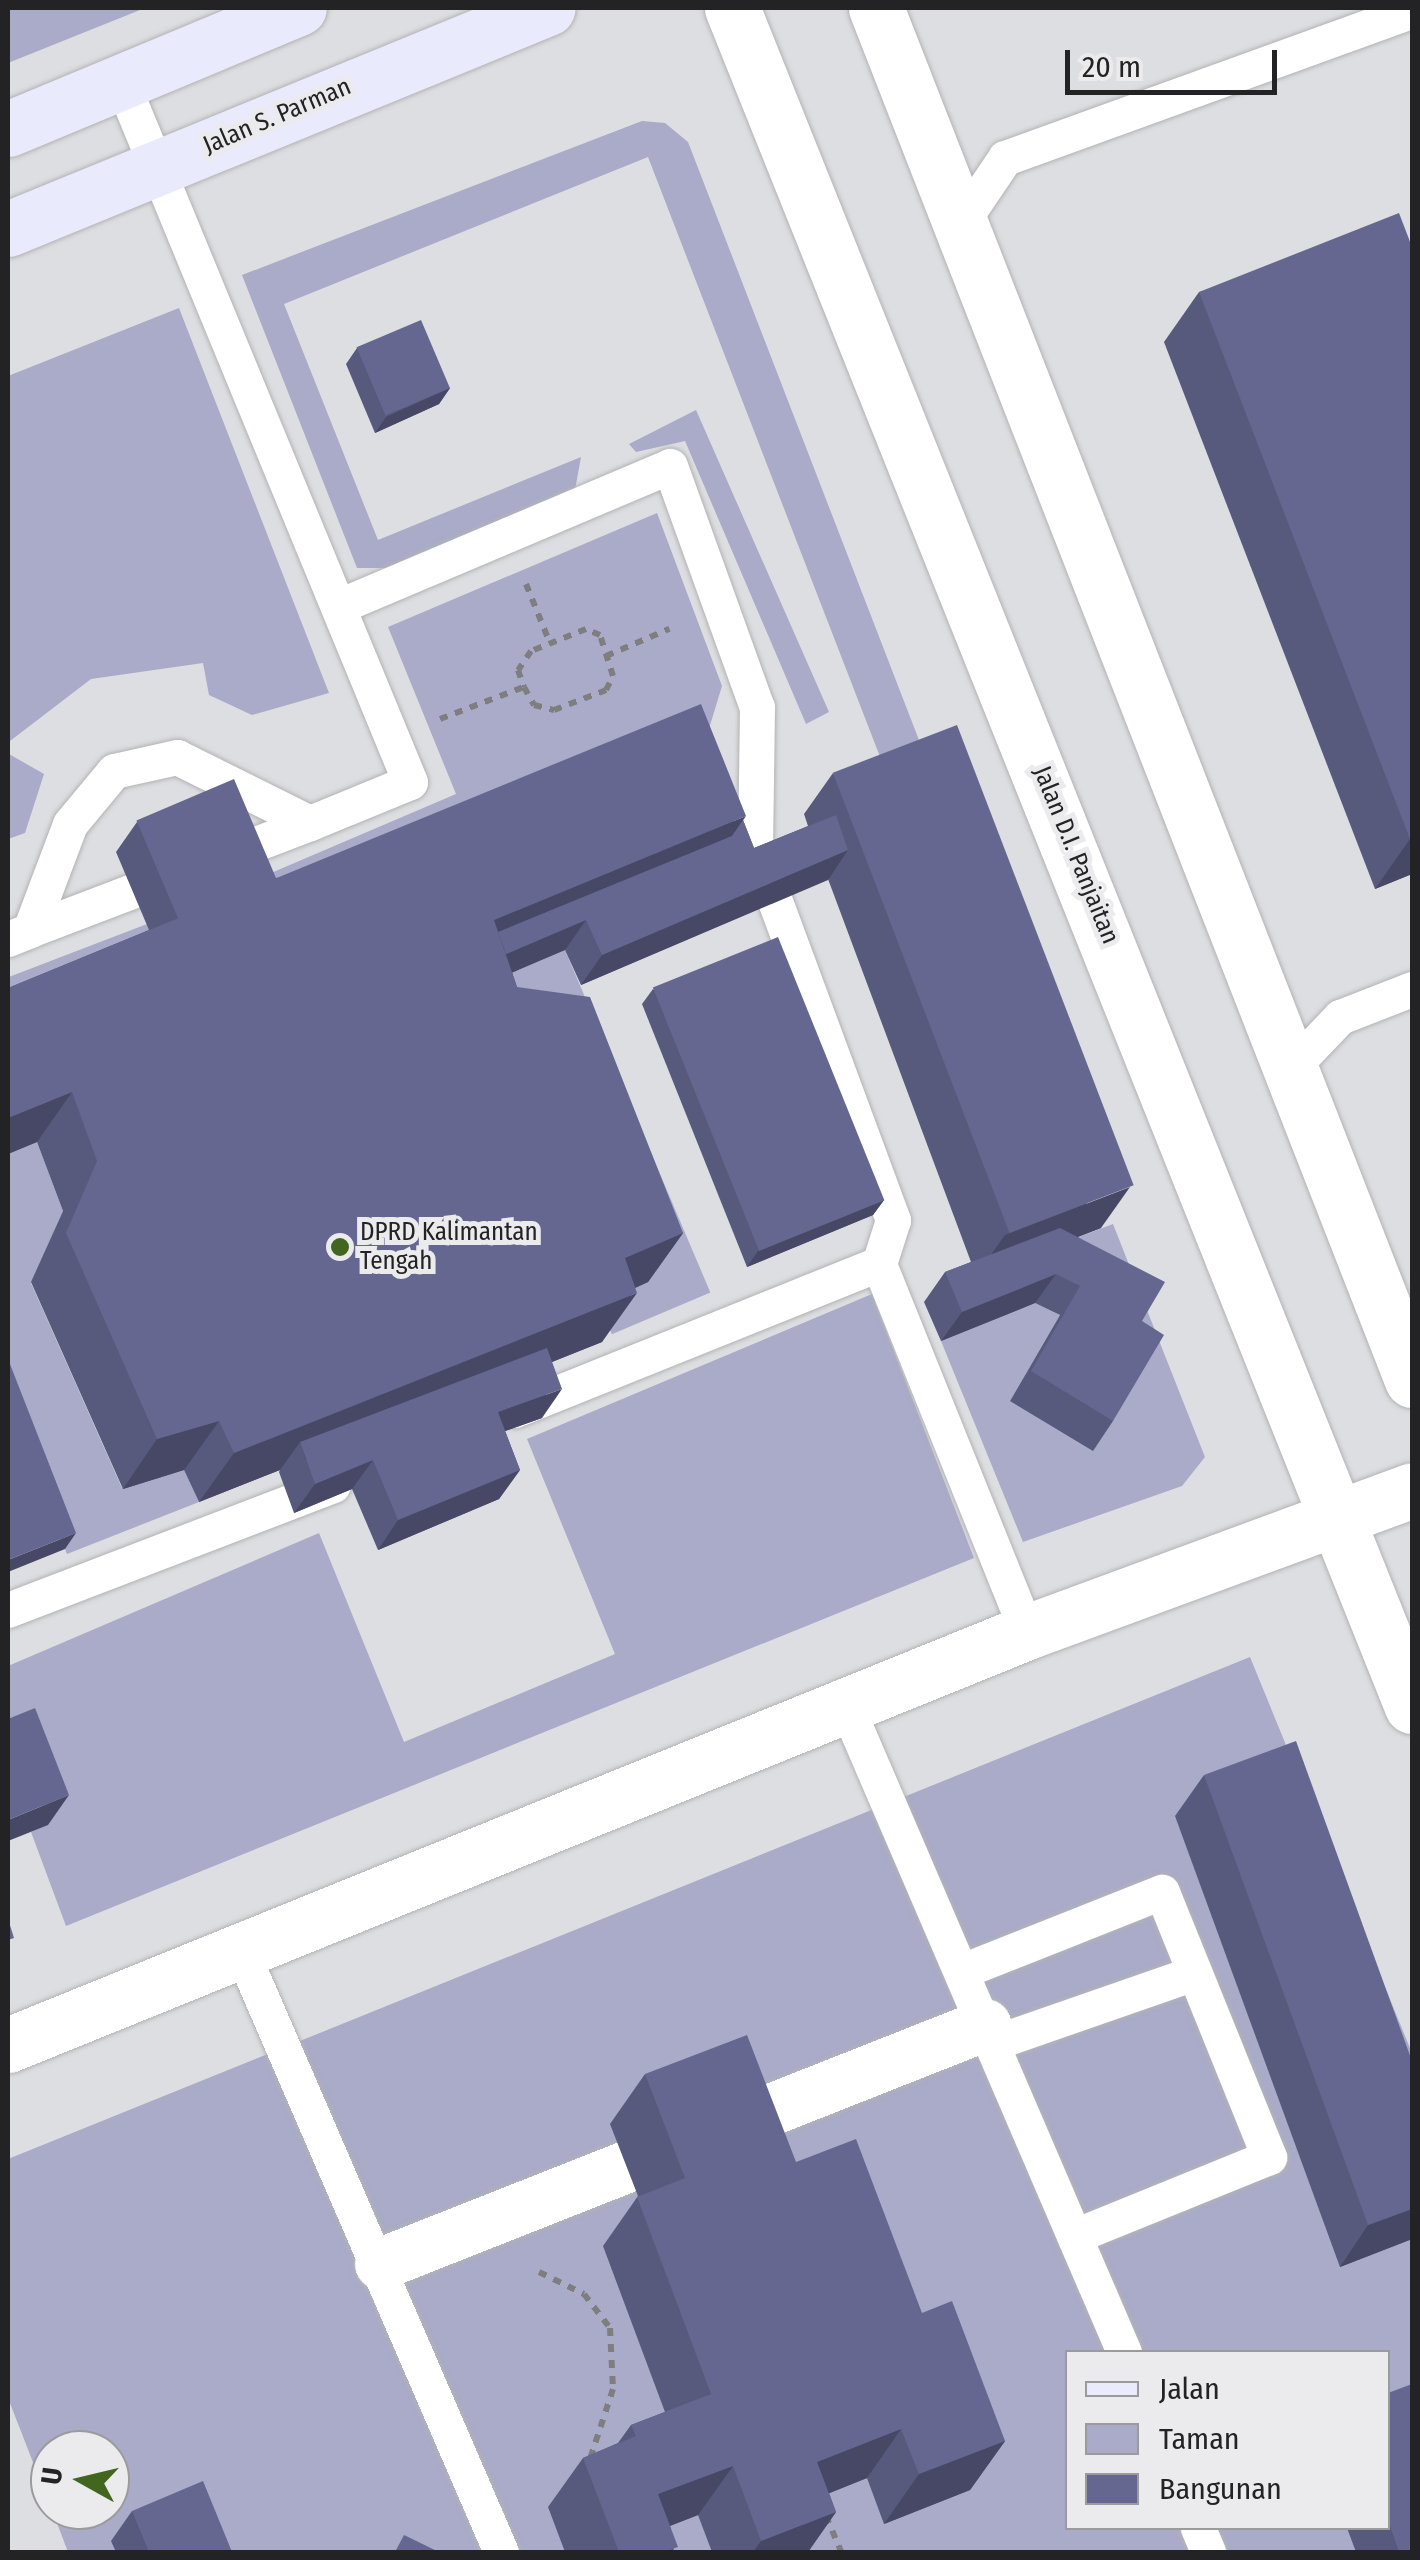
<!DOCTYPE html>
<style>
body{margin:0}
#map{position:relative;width:1420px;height:2560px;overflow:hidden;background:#dddee1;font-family:"Fira Sans Condensed",sans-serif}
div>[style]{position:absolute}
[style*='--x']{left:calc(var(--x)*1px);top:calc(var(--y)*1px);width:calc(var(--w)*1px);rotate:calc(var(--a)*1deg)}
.green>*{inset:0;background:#a9abc8;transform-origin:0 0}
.path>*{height:6px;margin-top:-3px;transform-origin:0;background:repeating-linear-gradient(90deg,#7e7e81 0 8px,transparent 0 16px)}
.roads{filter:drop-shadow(0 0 2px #b3b3b6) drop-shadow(0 0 2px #b3b3b6)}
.service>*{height:35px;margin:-17.5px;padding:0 17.5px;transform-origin:17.5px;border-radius:17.5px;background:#fff}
.pedestrian>*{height:52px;margin:-26px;padding:0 26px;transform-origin:26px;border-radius:26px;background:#fff}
.tertiary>*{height:55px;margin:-27.5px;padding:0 27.5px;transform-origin:27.5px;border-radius:27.5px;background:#fff}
.secondary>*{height:55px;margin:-27.5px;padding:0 27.5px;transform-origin:27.5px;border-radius:27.5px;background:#e9eafc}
.wall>*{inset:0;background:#57597d}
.shaded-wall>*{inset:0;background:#474866}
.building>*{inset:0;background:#656791;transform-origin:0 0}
.dots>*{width:28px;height:28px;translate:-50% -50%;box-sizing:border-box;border:5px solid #ebebee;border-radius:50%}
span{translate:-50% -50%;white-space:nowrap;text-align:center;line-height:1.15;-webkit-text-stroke:10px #ebebee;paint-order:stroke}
.street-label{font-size:25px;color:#232325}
.poi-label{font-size:25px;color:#232325}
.left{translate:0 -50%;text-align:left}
.frame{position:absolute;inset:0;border:10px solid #232325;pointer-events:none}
.legend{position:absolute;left:1065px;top:2350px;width:325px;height:180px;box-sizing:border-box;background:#ebebee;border:2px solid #9b9b9e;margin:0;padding:12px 18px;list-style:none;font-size:30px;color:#232325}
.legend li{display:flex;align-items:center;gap:20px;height:50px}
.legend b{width:50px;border:2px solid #9b9b9e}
.north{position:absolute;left:30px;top:2430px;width:100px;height:100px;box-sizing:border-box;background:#ebebee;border:2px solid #9b9b9e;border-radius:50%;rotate:278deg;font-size:28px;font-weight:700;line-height:40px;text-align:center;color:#232325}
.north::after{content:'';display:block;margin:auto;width:35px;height:45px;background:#42661f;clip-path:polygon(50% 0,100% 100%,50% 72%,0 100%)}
.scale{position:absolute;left:1065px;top:50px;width:212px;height:45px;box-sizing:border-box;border:5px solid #232325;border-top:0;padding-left:12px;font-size:30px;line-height:35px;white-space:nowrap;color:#232325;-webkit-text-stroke:8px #ebebee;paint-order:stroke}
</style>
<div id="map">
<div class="green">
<div style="clip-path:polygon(8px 8px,145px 8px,8px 63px)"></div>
<div style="clip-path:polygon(642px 121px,665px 123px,688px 142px,929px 766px,889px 780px,648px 157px,284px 304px,378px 540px,581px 457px,575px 490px,395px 568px,357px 568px,242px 275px)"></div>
<div style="clip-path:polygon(179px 308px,329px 693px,252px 715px,209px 695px,203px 663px,91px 679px,10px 741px,9px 754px,44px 774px,25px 833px,8px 839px,8px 376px)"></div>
<div style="clip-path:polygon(696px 410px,829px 712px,806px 724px,685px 441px,636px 452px,629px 444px)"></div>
<div style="clip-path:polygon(657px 513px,722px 686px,694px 778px,261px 920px,245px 884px,456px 794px,388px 627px)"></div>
<div style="left:147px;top:924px;width:40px;height:150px;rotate:69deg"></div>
<div style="left:565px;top:950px;width:372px;height:107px;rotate:67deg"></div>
<div style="clip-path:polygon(37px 1142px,63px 1211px,31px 1283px,122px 1488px,184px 1470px,199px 1502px,67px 1554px,8px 1405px,8px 1154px)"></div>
<div style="clip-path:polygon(1113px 1224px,1205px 1457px,1182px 1486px,1023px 1542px,941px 1341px,1035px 1303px,1060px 1315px,1010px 1401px,1121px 1351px,1144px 1311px,976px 1276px)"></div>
<div style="clip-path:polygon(872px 1294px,974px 1558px,66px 1926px,31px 1832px,48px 1824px,15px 1738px,8px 1741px,8px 1666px,319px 1533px,404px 1742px,615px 1654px,527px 1439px)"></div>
<div style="clip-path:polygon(evenodd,1250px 1657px,1412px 2053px,1412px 2552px,68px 2552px,52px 2510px,110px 2510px,110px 2450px,50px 2450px,50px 2506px,8px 2398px,8px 2159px,1250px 1657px,1068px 2352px,1388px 2352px,1388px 2528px,1068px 2528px,1068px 2352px)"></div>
</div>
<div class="path">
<div style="--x:526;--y:584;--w:64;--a:67.9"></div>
<div style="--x:606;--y:656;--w:69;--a:-23.2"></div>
<div style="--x:440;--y:719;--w:90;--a:-20.9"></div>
<div style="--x:524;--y:687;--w:21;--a:61"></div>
<div style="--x:534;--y:705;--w:21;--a:14"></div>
<div style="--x:554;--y:710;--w:56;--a:-21"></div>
<div style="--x:606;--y:690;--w:16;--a:-63"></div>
<div style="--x:613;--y:676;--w:43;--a:-107.6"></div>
<div style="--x:600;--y:635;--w:15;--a:-157"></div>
<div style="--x:586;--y:629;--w:59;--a:158.2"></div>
<div style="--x:531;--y:651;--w:23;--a:124"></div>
<div style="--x:518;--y:670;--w:18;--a:71"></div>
<div style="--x:539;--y:2272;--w:50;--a:26.1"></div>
<div style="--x:584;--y:2294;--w:43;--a:52.6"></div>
<div style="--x:610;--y:2328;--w:61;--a:87.2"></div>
<div style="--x:613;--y:2389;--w:74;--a:108.2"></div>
<div style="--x:826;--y:2516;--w:39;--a:67"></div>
</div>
<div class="roads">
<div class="service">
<div style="--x:963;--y:220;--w:75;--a:-55.9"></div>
<div style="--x:1005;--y:158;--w:433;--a:-19.9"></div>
<div style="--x:339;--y:606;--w:359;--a:-22.9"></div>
<div style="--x:670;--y:466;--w:256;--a:70.2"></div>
<div style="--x:757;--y:707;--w:140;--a:90.8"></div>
<div style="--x:755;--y:847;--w:398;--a:69.7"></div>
<div style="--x:893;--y:1220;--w:46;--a:107.7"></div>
<div style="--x:30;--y:930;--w:300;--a:-20.9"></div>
<div style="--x:8;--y:939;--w:24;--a:-22"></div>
<div style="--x:30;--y:930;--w:113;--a:-69.3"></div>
<div style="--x:70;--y:824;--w:69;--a:-50.3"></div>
<div style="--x:114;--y:771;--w:65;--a:-12.5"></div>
<div style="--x:177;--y:757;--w:148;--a:26.4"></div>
<div style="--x:310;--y:823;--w:108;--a:-22.3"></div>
<div style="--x:410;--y:782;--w:758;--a:-112.4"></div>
<div style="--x:1296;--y:1063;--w:64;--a:-46.3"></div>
<div style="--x:1340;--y:1017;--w:77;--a:-21.3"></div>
<div style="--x:515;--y:1410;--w:392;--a:-21.9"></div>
<div style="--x:879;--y:1264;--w:397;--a:68.1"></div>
<div style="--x:8;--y:1610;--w:348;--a:-21"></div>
<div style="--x:848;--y:1710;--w:699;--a:66.74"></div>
<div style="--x:243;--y:1955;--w:650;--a:66.63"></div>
<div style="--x:962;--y:1971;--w:215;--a:-21.6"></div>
<div style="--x:1162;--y:1892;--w:286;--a:68"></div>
<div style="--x:1269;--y:2157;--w:210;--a:157.9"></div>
<div style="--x:993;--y:2043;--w:213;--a:-19.2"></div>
<div style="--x:1198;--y:2528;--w:26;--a:67"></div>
</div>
<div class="pedestrian">
<div style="--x:381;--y:2264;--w:650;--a:-21.56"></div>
</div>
<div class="tertiary">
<div style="--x:732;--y:8;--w:1829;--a:68.18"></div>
<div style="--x:876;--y:8;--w:1473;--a:68.66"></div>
<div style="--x:8;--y:2045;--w:1100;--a:-22.06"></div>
<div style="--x:1027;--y:1632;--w:410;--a:-20.2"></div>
</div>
<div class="secondary">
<div style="--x:8;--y:129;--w:315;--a:-22.6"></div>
<div style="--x:8;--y:229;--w:583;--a:-22.26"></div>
</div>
</div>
<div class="wall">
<div style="clip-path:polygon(1412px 247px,1412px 874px,1375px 889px,1164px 342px,1199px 292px)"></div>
<div style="clip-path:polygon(357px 348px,450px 388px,439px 404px,375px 433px,346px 364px)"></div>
<div style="clip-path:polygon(833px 773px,1101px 1228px,1078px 1237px,1142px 1321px,1113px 1421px,1093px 1451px,1010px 1401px,1060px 1315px,1035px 1303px,941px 1341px,924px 1302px,945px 1272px,971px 1262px,828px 879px,581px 985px,565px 950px,512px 972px,517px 987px,683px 1233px,648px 1282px,635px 1288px,602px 1342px,552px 1362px,542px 1418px,505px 1431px,520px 1470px,499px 1499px,378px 1550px,352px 1489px,294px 1513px,279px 1472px,280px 1470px,199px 1502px,184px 1470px,123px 1489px,31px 1282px,63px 1211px,37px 1142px,8px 1154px,8px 988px,149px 930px,116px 852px,137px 822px,276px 878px,743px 820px,754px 848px,808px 826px,804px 814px)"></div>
<div style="clip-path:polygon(653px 989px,884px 1200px,873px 1215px,747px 1267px,642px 1004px)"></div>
<div style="clip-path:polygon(1204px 1775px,1412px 2061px,1412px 2239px,1340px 2267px,1175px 1816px)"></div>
<div style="clip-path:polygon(645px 2074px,796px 2162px,922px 2313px,1005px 2441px,970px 2490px,884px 2524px,867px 2478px,829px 2493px,836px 2512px,808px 2552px,712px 2552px,698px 2515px,670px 2526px,674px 2552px,565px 2552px,548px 2507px,583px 2458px,618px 2443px,631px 2425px,665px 2412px,603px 2246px,638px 2196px,610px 2124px)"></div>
<div style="clip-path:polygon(1388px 2393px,1412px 2552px,1356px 2552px,1347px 2528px,1388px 2528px)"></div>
<div style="clip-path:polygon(132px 2511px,232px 2552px,116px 2552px,111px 2541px)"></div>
</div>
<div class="shaded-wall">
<div style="clip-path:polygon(450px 388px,439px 404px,375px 433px,386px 417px)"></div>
<div style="clip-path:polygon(746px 816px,711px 866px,486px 958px,494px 920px)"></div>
<div style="clip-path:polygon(1412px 838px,1412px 874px,1375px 889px,1410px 839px)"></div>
<div style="clip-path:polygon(848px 850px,828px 880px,581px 985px,602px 955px)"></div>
<div style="clip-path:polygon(586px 920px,565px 950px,467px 992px,488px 962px)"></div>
<div style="clip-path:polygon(72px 1092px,37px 1142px,8px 1154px,8px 1118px)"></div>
<div style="clip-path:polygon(1130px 1187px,1101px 1228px,976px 1276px,1005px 1235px)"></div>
<div style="clip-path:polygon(884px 1200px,873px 1215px,747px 1267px,758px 1251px)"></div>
<div style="clip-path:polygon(683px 1233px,648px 1282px,590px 1308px,625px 1258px)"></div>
<div style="clip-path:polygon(1056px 1274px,1035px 1303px,941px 1341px,962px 1312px)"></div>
<div style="clip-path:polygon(637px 1293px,602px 1342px,306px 1460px,300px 1442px,280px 1470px,199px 1502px,234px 1453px)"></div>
<div style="clip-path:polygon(562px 1389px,542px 1418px,477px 1441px,498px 1412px)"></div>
<div style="clip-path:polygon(219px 1421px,184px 1470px,123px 1489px,157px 1439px)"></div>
<div style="clip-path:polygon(373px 1460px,352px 1489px,294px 1513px,315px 1484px)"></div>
<div style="clip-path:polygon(520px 1470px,499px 1499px,378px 1550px,398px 1520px)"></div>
<div style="clip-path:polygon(76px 1533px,65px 1549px,8px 1572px,8px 1560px)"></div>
<div style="clip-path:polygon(69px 1795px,48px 1825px,8px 1841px,8px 1820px)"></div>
<div style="clip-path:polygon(1412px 2209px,1412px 2239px,1340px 2267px,1368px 2225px)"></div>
<div style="clip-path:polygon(901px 2429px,867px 2478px,783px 2512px,817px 2462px)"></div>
<div style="clip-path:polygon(1005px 2441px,970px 2490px,884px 2524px,919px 2474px)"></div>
<div style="clip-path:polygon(733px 2466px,698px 2515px,623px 2544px,658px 2494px)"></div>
<div style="clip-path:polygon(836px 2512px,808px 2552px,753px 2552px,761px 2541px)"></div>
</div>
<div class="building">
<div style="clip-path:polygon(1399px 213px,1412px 247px,1412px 838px,1410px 839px,1199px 292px)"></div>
<div style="left:421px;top:320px;width:74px;height:70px;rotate:67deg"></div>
<div style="clip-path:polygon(701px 704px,746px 816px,494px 920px,517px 987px,590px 997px,683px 1233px,625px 1258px,637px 1293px,234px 1453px,219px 1421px,157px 1439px,66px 1233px,97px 1161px,72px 1092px,8px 1118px,8px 988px)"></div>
<div style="left:957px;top:725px;width:493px;height:133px;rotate:69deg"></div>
<div style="left:234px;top:779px;width:108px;height:106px;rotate:67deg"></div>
<div style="clip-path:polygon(836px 815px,848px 850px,602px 955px,586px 920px,506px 954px,498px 932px,732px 836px,743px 820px,754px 848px)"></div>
<div style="left:778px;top:937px;width:284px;height:135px;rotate:68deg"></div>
<div style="clip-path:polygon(1060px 1228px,1165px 1282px,1142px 1321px,1164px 1335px,1113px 1421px,1031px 1371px,1080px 1286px,1056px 1274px,962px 1312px,945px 1272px)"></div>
<div style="clip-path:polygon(547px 1348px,562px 1389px,498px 1412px,520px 1470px,398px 1520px,373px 1460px,315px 1484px,300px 1442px)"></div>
<div style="clip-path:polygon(8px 1359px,76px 1533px,8px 1560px)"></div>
<div style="clip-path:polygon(35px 1708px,69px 1795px,8px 1820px,8px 1719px)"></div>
<div style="clip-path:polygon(1296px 1741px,1412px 2061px,1412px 2209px,1368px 2225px,1204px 1775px)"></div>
<div style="clip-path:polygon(8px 1919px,14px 1938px,8px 1940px)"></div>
<div style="clip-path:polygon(747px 2035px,796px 2162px,856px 2139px,922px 2313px,952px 2301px,1005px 2441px,919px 2474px,901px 2429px,817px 2462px,836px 2512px,761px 2541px,733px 2466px,658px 2494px,678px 2547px,664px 2552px,619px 2552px,583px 2458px,636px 2436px,631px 2425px,711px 2394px,637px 2197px,685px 2178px,645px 2074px)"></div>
<div style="clip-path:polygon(1412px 2384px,1412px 2552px,1399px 2552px,1388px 2520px,1388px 2393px)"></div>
<div style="clip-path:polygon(203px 2481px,232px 2552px,149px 2552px,132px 2511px)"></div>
<div style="clip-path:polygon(404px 2535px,439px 2552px,395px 2552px)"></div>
</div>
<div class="dots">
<div style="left:340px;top:1247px;background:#42661f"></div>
</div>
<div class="street-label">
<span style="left:277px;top:116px;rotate:-23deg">Jalan S. Parman</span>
<span style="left:1076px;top:855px;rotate:68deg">Jalan D.I. Panjaitan</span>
</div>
<div class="poi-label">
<span class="left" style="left:360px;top:1247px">DPRD Kalimantan<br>Tengah</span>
</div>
<div class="frame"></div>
<ul class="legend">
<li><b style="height:12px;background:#e9eafc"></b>Jalan</li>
<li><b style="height:28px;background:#a9abc8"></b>Taman</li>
<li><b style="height:28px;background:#656791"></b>Bangunan</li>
</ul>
<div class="north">U</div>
<div class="scale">20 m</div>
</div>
